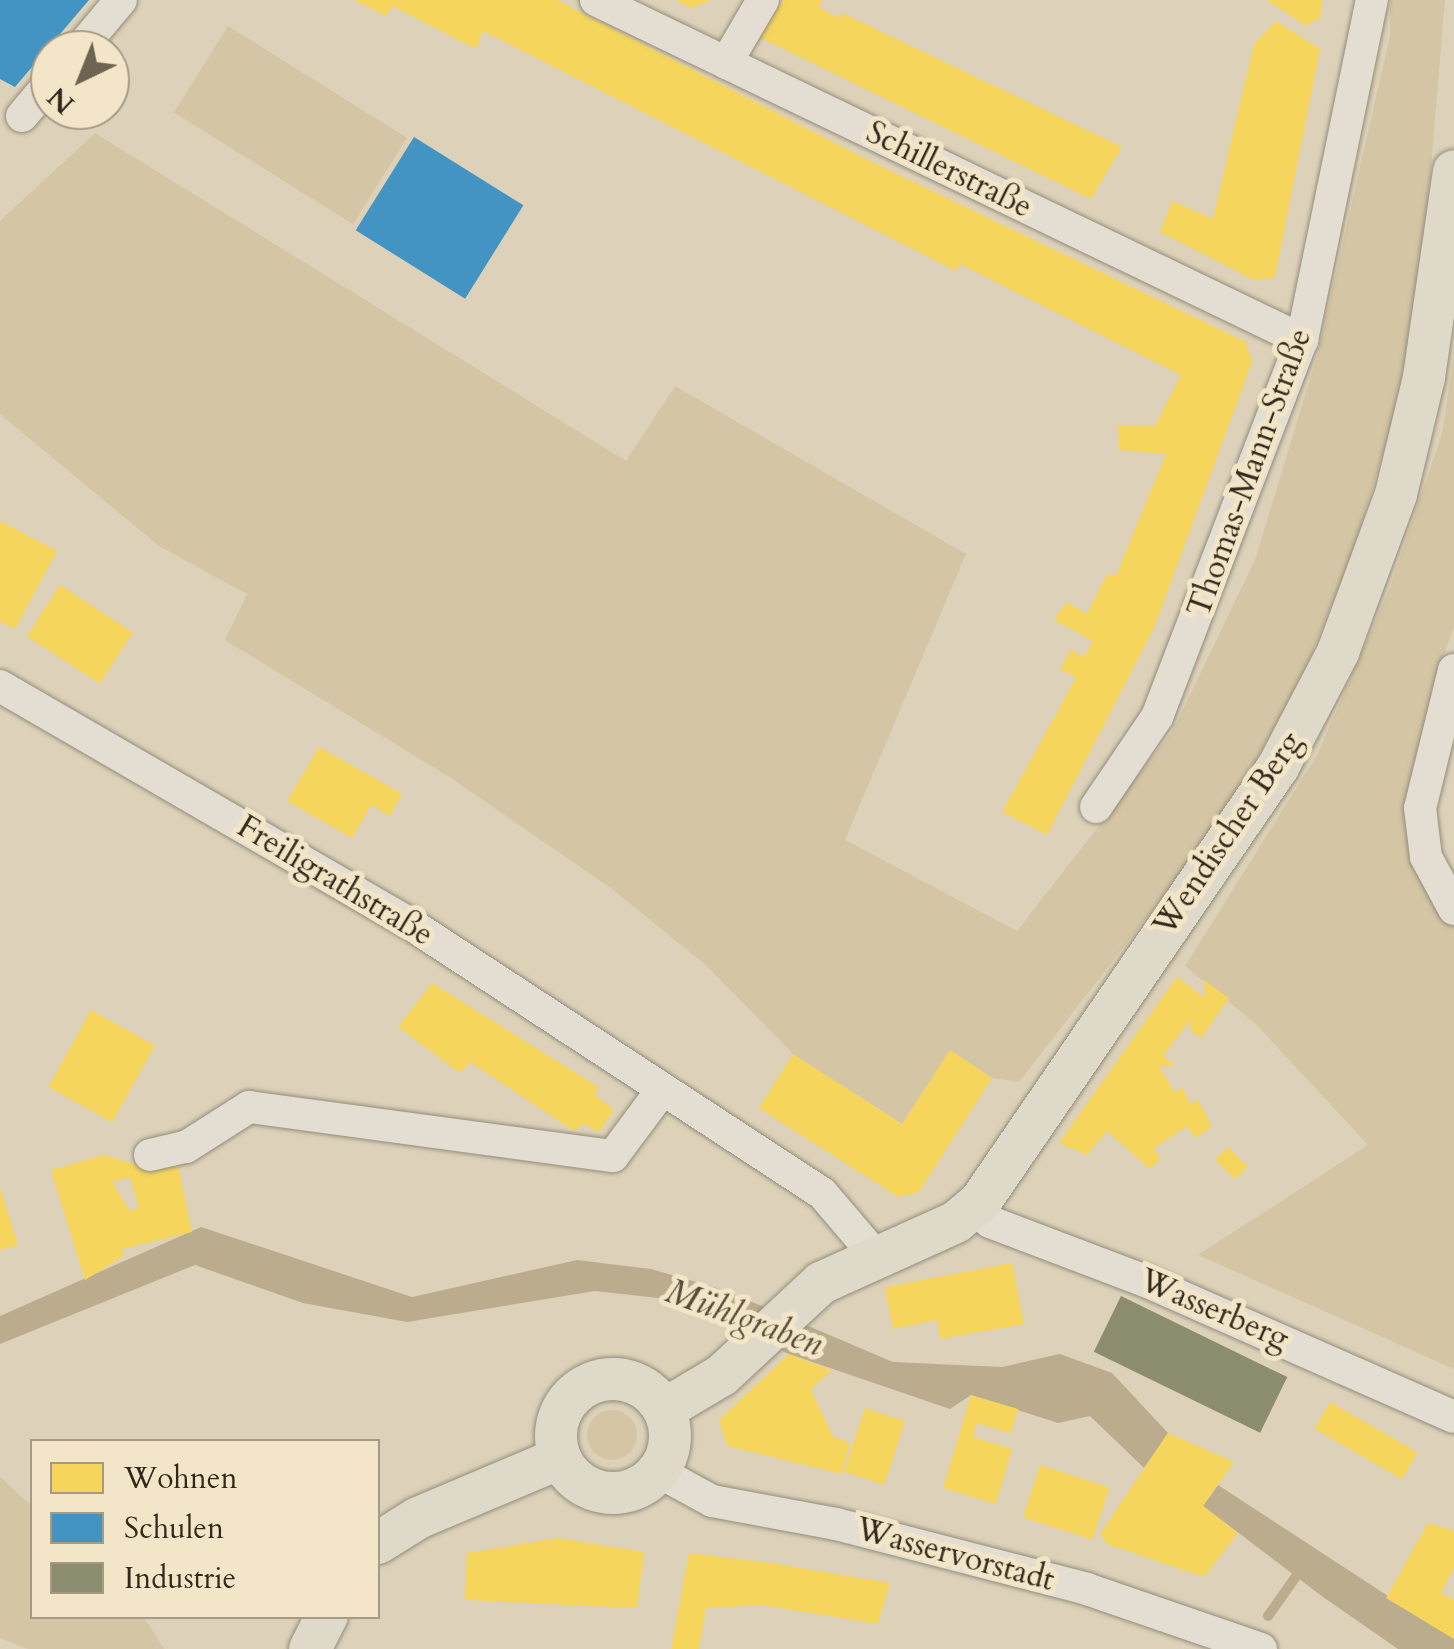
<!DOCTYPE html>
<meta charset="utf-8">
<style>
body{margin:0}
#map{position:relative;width:1454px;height:1649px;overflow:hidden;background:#ddd2b9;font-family:Cardo,serif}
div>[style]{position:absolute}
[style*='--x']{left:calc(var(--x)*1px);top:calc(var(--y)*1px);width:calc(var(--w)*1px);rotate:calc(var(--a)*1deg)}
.green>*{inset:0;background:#d4c5a4;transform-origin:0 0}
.round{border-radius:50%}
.water>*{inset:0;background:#bbac8d}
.homes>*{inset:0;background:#f6d55c;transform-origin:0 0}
.schools>*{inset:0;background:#4393c3;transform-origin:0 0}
.industry>*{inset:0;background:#8c8c6e;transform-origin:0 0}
.stream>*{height:10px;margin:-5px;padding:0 5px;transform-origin:5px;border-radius:5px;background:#bbac8d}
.roads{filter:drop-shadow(0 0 2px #938c7c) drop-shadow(0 0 2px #938c7c)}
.minor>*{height:32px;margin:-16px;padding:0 16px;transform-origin:16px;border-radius:16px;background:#e4ded2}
.major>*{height:42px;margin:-21px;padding:0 21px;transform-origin:21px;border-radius:21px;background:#dfd9ca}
.major>.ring{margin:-21px;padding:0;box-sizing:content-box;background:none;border:42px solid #dfd9ca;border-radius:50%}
span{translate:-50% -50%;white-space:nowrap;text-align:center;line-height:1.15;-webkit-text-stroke:10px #f3e6c8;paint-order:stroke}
.street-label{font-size:32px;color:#32291c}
.water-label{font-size:35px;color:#574c38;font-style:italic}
.legend{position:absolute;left:30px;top:1439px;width:350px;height:180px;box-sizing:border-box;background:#f3e6c8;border:2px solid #a69a83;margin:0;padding:12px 18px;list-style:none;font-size:30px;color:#32291c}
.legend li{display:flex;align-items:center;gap:20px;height:50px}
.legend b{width:50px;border:2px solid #a69a83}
.north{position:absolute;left:30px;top:30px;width:100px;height:100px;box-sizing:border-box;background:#f3e6c8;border:2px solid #a69a83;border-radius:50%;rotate:223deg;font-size:28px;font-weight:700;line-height:40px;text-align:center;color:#32291c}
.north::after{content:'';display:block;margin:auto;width:35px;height:45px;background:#6e6453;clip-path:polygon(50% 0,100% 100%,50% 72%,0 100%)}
</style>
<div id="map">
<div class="green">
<div style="clip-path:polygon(1390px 0,1445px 0,1420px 297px,1396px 410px,1352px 555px,1304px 672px,1227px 814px,1019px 1082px,992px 1078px,950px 1051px,902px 1124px,793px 1054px,707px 966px,612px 889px,451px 778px,225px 640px,247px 594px,159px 546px,0 414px,0 221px,95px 133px,626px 461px,675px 386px,966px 554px,845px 840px,1017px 931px,1172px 732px,1255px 560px,1318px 353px,1390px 35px)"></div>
<div style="left:228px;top:26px;width:211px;height:102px;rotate:32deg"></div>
<div style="clip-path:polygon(1454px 353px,1454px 627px,1431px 691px,1407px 835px,1412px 859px,1454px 921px,1454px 1369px,1198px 1255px,1368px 1145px,1256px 1024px,1185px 966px,1317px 755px,1389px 590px,1442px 434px)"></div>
<div class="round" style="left:587px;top:1410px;width:50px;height:50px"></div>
<div style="clip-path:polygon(0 1477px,32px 1506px,32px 1616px,144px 1617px,164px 1649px,28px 1649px,0 1638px)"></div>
</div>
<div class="water">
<div style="clip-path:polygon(201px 1227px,412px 1297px,577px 1260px,651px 1269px,724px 1290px,893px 1362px,1002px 1367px,1060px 1354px,1112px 1373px,1168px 1433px,1144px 1468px,1090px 1416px,1058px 1423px,971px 1395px,950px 1409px,789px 1354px,676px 1300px,595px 1291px,407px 1322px,303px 1303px,195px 1265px,0 1344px,0 1316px)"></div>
<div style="clip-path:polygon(1218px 1485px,1454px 1639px,1454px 1649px,1398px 1649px,1323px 1597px,1203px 1506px)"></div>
</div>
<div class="homes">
<div style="clip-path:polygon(354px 0,557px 0,870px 161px,1246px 342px,1252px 362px,1154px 628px,1047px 835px,1002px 812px,1076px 678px,1060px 669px,1071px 650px,1084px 657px,1093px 641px,1054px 620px,1067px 602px,1087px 614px,1107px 574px,1116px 576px,1166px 454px,1119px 450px,1118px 425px,1155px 426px,1181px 375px,960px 264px,956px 271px,483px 31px,476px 49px,392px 6px,386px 16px)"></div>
<div style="clip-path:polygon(676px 0,711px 0,691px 8px)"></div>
<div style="clip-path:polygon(783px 0,823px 0,818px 7px,839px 18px,842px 13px,1122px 147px,1091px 199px,759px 37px)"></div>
<div style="clip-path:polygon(1267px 0,1322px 0,1321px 17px,1306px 26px)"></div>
<div style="clip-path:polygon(1276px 21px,1320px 49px,1275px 277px,1254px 280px,1160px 232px,1172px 201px,1213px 219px,1254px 44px)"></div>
<div style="clip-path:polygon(0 521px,57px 551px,15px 629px,0 621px)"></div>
<div style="left:60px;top:585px;width:87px;height:61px;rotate:33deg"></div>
<div style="clip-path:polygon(319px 747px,402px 794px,390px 816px,371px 805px,352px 838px,287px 801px)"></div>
<div style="clip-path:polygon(1177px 977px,1205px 998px,1204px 980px,1229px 998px,1201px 1038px,1190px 1030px,1191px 1019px,1163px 1056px,1176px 1066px,1159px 1066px,1174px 1092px,1182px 1088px,1191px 1104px,1198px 1100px,1212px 1127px,1195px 1138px,1187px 1126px,1154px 1148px,1160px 1159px,1150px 1169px,1107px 1131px,1087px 1155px,1059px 1143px)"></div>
<div style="clip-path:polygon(432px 983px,598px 1087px,595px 1095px,614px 1110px,599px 1132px,583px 1124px,574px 1131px,470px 1062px,460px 1073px,398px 1027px)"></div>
<div style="left:91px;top:1010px;width:73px;height:88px;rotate:29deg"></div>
<div style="clip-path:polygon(950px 1050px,992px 1078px,919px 1192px,898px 1197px,759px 1108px,793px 1054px,902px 1124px)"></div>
<div style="left:1228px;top:1147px;width:28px;height:18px;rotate:45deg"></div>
<div style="clip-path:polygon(evenodd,104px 1155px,155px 1170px,178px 1165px,192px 1232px,122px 1249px,124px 1256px,85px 1280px,51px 1170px,104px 1155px,130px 1177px,139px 1208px,130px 1211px,112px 1182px,130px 1177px)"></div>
<div style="clip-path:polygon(0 1188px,18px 1245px,0 1250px)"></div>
<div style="clip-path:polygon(1012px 1263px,1024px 1324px,940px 1339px,937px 1320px,893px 1329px,885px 1287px)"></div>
<div style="clip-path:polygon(789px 1354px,831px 1370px,811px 1390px,833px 1437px,850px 1443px,842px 1474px,727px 1446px,719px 1420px)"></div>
<div style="clip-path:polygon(971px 1395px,1018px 1409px,1011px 1433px,977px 1423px,973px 1437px,1012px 1449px,996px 1504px,943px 1488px)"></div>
<div style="left:1330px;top:1402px;width:101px;height:31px;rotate:30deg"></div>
<div style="left:865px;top:1408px;width:42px;height:67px;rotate:18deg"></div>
<div style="clip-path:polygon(1168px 1433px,1234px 1462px,1203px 1506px,1238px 1533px,1204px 1577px,1107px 1544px,1100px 1534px)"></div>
<div style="left:1040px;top:1465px;width:73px;height:55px;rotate:18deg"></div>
<div style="clip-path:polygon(1428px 1523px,1454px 1531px,1454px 1567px,1441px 1593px,1454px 1600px,1454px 1639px,1386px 1598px)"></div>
<div style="clip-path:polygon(558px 1538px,644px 1552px,637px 1608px,465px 1600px,467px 1553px)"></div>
<div style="clip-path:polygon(689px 1553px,771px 1563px,890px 1583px,878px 1624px,762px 1605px,706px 1608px,699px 1649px,671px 1649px)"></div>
</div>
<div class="schools">
<div style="clip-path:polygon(0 0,89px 0,15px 87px,0 79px)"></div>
<div style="left:414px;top:137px;width:129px;height:110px;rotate:32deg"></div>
</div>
<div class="industry">
<div style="left:1121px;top:1296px;width:185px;height:62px;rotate:26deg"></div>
</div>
<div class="stream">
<div style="--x:1268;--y:1616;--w:59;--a:-54.7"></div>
</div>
<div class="roads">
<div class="minor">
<div style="--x:596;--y:0;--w:784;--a:25.71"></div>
<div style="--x:79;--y:50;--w:65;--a:-50"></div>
<div style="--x:726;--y:63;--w:73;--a:-59.6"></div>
<div style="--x:22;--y:116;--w:43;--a:-49.7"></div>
<div style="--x:1454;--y:670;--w:142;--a:103.8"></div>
<div style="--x:1420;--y:808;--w:49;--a:83"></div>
<div style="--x:1426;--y:857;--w:59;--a:61.7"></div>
<div style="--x:0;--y:686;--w:469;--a:30.1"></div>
<div style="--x:406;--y:921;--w:497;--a:33.2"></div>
<div style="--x:822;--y:1193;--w:80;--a:49.6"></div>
<div style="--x:1096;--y:807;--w:109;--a:-55.9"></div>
<div style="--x:1157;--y:717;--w:404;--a:-69"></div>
<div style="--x:1302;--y:340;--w:347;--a:-78.4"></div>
<div style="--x:150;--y:1155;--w:37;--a:-13"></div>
<div style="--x:186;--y:1147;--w:75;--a:-32.4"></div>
<div style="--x:249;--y:1107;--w:367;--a:7.7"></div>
<div style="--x:613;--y:1156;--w:82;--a:-53.4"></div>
<div style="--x:973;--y:1209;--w:21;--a:37"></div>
<div style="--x:990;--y:1222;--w:169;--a:20.8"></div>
<div style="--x:1148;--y:1282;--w:334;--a:23.8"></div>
<div style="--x:659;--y:1472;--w:60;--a:28.7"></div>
<div style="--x:712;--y:1501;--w:126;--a:10.5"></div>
<div style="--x:836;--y:1524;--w:259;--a:14.5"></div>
<div style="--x:1087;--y:1589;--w:184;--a:19"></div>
</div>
<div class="major">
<div class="ring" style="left:556px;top:1379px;width:72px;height:72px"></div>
<div style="--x:665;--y:1409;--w:66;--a:-30.8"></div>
<div style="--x:722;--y:1375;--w:135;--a:-42.9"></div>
<div style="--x:821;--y:1283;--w:148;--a:-24.3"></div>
<div style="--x:956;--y:1222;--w:31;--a:-40"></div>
<div style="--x:980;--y:1202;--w:527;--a:-55.59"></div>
<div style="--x:1278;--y:767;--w:130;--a:-62.4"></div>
<div style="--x:1338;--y:652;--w:168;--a:-69.8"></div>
<div style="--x:1396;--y:494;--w:120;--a:-76.5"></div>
<div style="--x:1424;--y:377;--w:208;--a:-81.7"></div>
<div style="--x:378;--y:1543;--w:47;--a:-32"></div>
<div style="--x:418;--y:1518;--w:154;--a:-22.9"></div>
<div style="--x:310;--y:1649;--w:37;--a:-63"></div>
</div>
</div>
<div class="street-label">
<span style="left:949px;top:170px;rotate:26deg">Schillerstraße</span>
<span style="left:1250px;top:473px;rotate:-70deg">Thomas-Mann-Straße</span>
<span style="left:1228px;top:834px;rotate:-56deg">Wendischer Berg</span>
<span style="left:335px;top:881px;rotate:31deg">Freiligrathstraße</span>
<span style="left:1214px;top:1310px;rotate:23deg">Wasserberg</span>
<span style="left:955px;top:1555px;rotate:15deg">Wasservorstadt</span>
</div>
<div class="water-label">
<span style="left:744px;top:1318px;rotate:20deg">Mühlgraben</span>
</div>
<ul class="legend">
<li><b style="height:28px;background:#f6d55c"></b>Wohnen</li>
<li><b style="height:28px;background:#4393c3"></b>Schulen</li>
<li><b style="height:28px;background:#8c8c6e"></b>Industrie</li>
</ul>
<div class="north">N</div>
</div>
